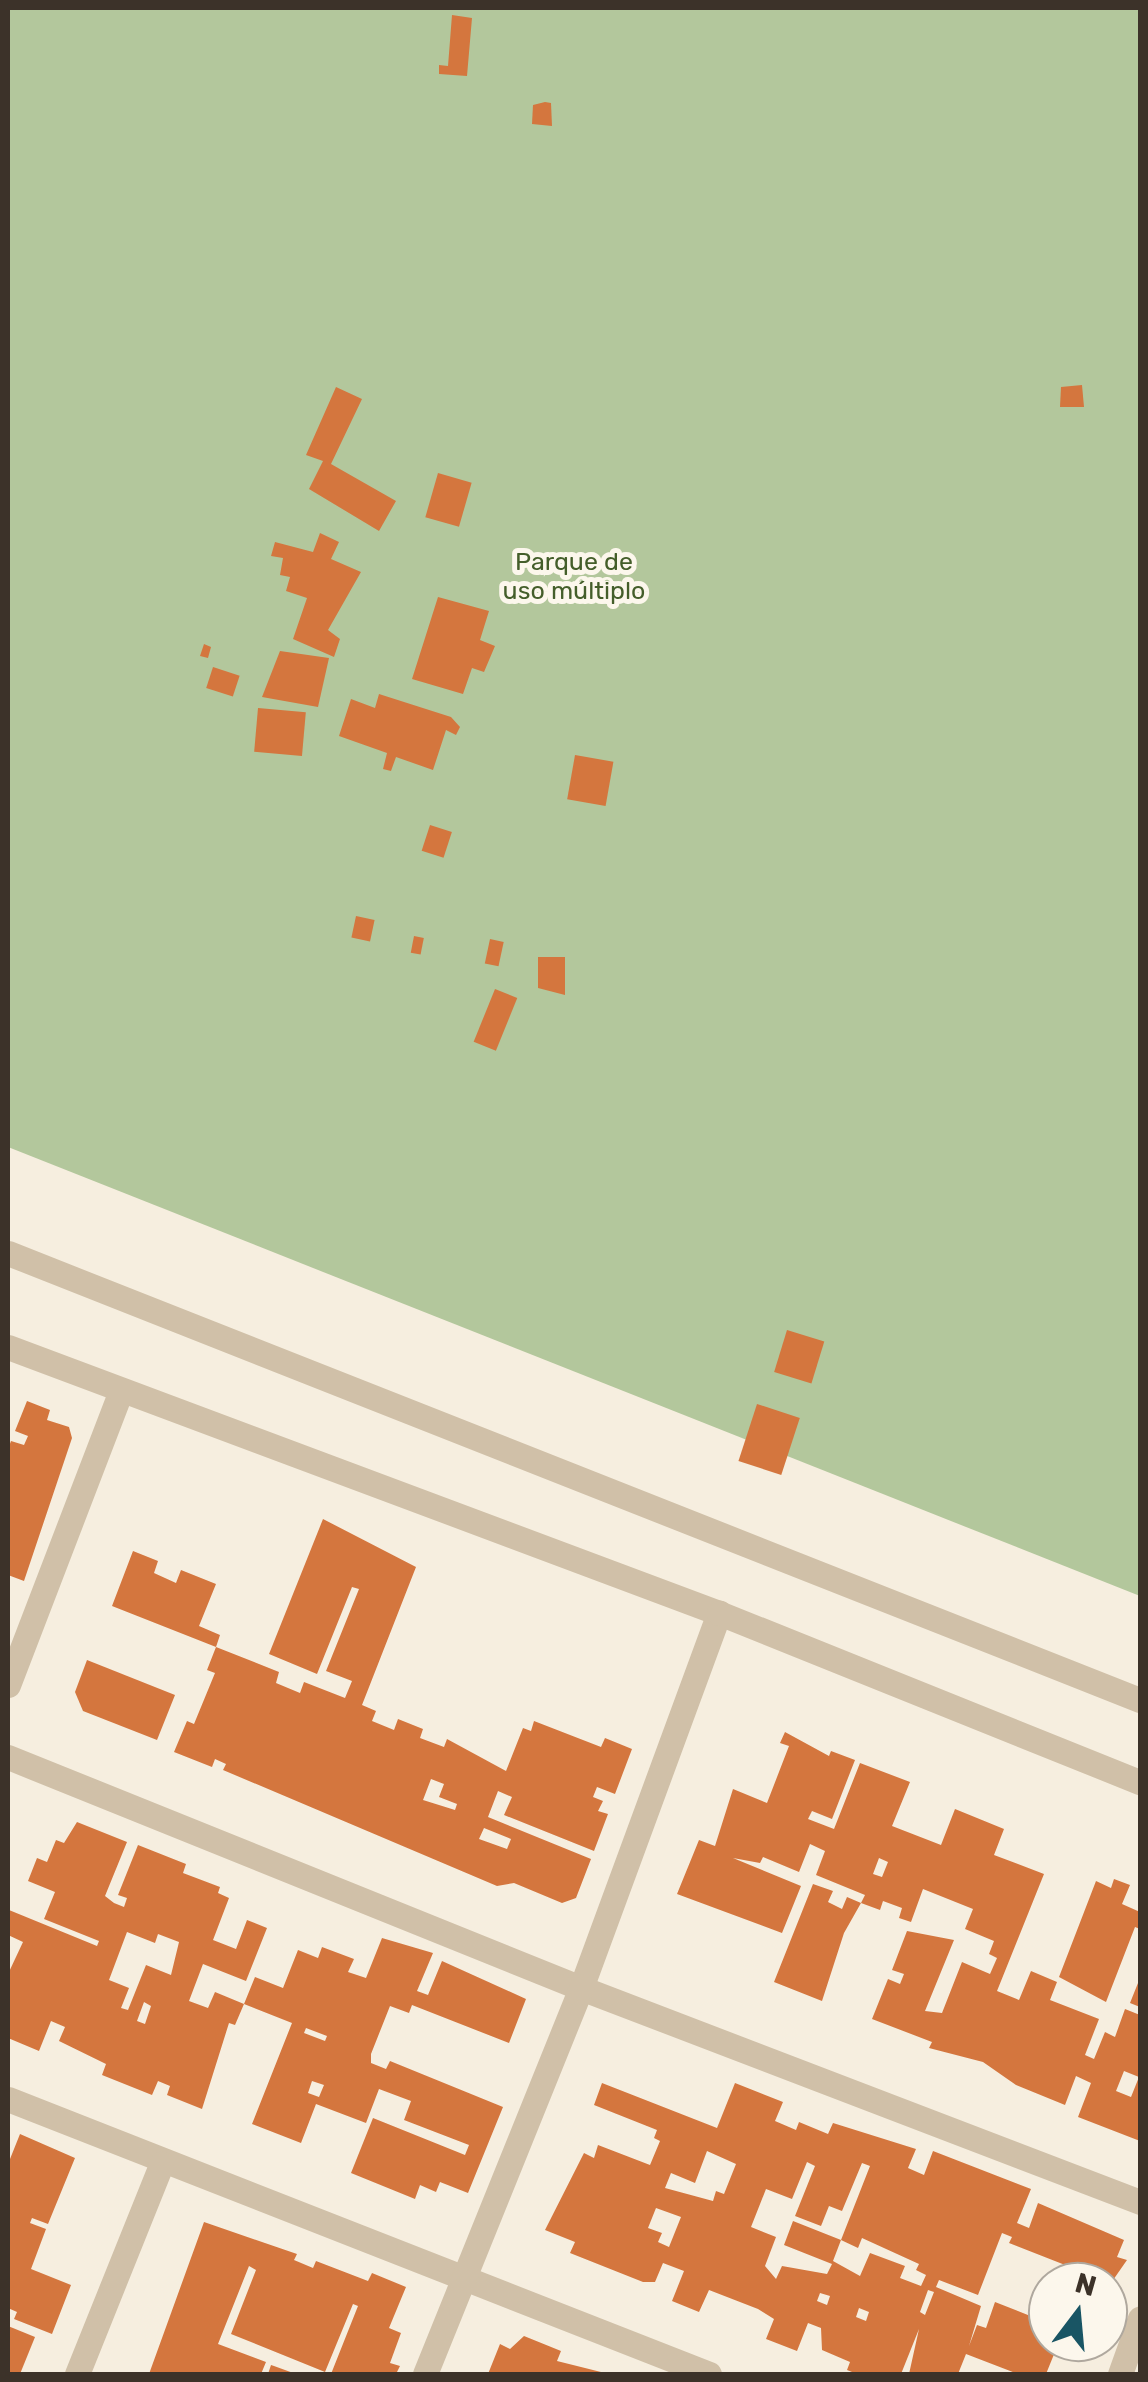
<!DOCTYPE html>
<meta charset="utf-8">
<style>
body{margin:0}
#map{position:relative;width:1148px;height:2382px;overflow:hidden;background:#f6eedf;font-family:Rubik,sans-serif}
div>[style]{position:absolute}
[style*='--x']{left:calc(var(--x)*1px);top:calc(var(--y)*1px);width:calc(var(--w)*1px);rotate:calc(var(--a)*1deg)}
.green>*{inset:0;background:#b3c79c}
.building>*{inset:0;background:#d4763e;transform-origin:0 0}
.minor>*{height:25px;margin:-12.5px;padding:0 12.5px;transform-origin:12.5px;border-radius:12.5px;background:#d0c0a8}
.tertiary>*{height:25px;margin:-12.5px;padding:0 12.5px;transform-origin:12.5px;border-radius:12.5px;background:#d0c0a8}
span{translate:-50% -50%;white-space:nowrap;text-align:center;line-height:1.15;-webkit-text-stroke:10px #fcf7ec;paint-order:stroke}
.park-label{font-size:25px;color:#445e2a}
.frame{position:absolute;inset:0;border:10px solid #3c3229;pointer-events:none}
.north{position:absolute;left:1028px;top:2262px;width:100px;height:100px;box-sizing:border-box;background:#fcf7ec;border:2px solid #afa89e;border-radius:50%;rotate:16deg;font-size:28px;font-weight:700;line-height:40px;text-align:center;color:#3c3229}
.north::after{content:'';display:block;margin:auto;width:35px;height:45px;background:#195564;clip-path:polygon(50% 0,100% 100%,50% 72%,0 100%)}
</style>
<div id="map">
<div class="green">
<div style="clip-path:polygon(8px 8px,1140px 8px,1140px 1596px,8px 1147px)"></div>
</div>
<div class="building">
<div style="clip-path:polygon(452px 15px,472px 18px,467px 76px,439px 74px,439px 65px,448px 66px)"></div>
<div style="clip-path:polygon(545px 102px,551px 103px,552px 126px,532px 124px,533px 105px)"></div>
<div style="clip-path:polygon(1082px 385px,1084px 407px,1060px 407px,1061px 387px)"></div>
<div style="clip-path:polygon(336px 387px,362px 399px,331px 464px,396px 501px,379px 531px,309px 489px,323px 461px,306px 455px)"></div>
<div style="left:438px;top:473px;width:35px;height:46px;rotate:16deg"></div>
<div style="clip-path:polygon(320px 533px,339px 542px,331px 559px,361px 572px,328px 630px,340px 639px,334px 657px,293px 639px,307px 598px,286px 591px,290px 577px,280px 575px,283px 558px,271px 556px,275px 542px,313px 552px)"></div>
<div style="clip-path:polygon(438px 597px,489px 611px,480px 640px,495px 646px,484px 672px,472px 668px,463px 694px,412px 679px)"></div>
<div style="clip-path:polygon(204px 644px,211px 647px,208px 658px,200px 656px)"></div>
<div style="clip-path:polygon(280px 651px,329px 658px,318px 707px,262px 697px)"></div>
<div style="left:213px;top:667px;width:28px;height:22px;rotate:18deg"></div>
<div style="clip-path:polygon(379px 694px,451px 717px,460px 727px,456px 735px,446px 730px,433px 770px,396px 757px,391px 771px,383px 769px,387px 753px,339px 736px,351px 699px,375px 708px)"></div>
<div style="left:258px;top:708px;width:48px;height:44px;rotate:5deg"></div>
<div style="left:575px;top:755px;width:39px;height:45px;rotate:10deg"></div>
<div style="left:430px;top:825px;width:23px;height:27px;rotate:18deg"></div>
<div style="left:356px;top:916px;width:19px;height:22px;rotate:12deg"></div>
<div style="left:414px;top:936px;width:10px;height:17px;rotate:11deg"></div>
<div style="left:490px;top:939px;width:14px;height:25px;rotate:12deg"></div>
<div style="clip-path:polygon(538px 957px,565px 957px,565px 995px,538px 988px)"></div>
<div style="left:495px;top:989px;width:24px;height:57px;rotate:22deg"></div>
<div style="left:787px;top:1330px;width:39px;height:44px;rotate:17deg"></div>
<div style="clip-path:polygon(27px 1401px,50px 1410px,47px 1420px,69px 1427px,72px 1438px,24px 1581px,8px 1575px,8px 1449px,11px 1441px,24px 1445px,28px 1436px,15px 1431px)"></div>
<div style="left:757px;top:1404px;width:45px;height:60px;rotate:18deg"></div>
<div style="clip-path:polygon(evenodd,323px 1519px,416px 1567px,362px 1705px,376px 1711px,372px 1721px,394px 1730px,398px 1719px,423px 1729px,420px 1738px,444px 1747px,447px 1739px,506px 1771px,523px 1728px,531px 1731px,534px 1721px,601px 1747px,605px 1738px,632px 1749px,615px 1794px,597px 1787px,593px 1797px,603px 1801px,598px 1811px,608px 1814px,594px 1851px,504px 1815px,512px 1797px,498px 1791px,488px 1817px,591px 1859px,576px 1898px,562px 1903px,514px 1883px,497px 1886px,223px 1770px,226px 1764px,215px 1759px,212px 1767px,174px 1752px,187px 1721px,194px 1724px,215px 1673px,207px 1670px,216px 1647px,279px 1672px,276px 1683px,300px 1693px,304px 1682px,345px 1698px,352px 1681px,326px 1671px,359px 1589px,352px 1587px,317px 1674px,269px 1654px,323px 1519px,431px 1779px,444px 1784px,439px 1797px,457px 1804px,455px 1810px,423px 1800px,431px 1779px,323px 1519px,484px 1828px,511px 1839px,507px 1849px,479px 1839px,484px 1828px)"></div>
<div style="clip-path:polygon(133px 1551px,158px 1561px,154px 1573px,176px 1583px,181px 1570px,216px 1584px,199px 1626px,220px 1635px,216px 1647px,112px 1606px)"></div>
<div style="clip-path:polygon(87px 1660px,175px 1695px,157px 1740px,83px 1711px,75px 1692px)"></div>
<div style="clip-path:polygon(evenodd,785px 1732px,829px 1756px,831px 1751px,855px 1760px,832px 1819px,812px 1811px,808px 1819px,834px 1829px,860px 1763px,910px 1782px,892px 1826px,941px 1845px,955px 1809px,1004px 1829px,994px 1855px,1044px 1874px,997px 1991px,1019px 2000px,1031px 1971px,1057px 1982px,1050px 2000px,1099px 2019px,1085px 2055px,1094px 2059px,1105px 2032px,1115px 2037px,1125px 2009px,1140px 2015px,1140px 2141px,1078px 2117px,1091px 2083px,1076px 2076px,1065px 2105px,1016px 2085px,983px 2062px,929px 2048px,932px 2042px,872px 2019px,888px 1979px,900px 1984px,904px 1974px,892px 1970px,907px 1931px,954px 1940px,925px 2011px,942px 2013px,962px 1962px,990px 1974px,997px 1958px,989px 1954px,994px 1941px,965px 1929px,973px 1909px,923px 1889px,911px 1922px,899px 1918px,902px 1908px,883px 1901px,880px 1910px,861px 1903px,865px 1895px,816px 1875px,825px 1851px,810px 1844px,799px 1872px,763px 1857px,760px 1863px,733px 1858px,801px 1886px,782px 1933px,677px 1894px,699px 1840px,715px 1846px,733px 1789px,767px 1803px,789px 1746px,780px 1743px,785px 1732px,879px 1858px,888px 1862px,882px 1877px,873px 1874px,879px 1858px,785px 1732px,1124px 2071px,1139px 2077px,1131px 2097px,1116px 2091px,1124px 2071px)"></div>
<div style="clip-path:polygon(evenodd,77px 1822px,127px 1842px,105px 1896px,114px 1903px,124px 1907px,127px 1898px,118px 1895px,138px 1845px,186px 1864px,183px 1873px,220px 1887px,218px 1893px,229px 1898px,213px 1940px,236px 1949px,247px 1920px,267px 1928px,246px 1981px,203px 1964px,189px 2001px,208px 2008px,215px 1992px,244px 2004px,235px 2025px,229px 2023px,202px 2109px,167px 2095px,170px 2086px,158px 2081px,152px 2095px,102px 2075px,106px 2064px,59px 2041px,65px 2027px,51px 2021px,39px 2051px,8px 2038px,8px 1974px,23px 1942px,8px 1935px,9px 1910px,97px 1946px,99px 1941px,44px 1919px,55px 1892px,28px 1881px,37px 1858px,47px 1862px,56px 1840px,64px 1843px,77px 1822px,127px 1932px,155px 1943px,158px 1934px,179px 1942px,171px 1975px,146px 1965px,128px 2010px,121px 2008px,129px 1988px,109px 1980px,127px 1932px,77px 1822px,144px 2002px,151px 2006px,145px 2024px,137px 2021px,144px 2002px)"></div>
<div style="clip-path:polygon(1114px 1879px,1130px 1885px,1122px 1904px,1140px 1912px,1140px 1929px,1135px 1927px,1106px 2002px,1059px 1977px,1096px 1881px,1111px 1888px)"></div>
<div style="clip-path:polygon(813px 1884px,833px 1891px,828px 1902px,842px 1909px,847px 1897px,861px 1903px,844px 1933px,822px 2001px,774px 1982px)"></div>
<div style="clip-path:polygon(evenodd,382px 1938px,433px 1953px,417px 1991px,428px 1995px,442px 1961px,526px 1999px,509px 2043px,412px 2005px,409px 2013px,390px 2006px,371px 2054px,371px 2063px,386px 2069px,390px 2061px,503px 2107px,468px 2193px,440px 2182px,436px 2192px,420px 2185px,415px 2199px,351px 2173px,373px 2118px,465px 2155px,469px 2145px,404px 2120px,411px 2101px,379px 2089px,366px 2123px,316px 2104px,301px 2143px,252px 2124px,292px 2023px,244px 2004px,255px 1977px,283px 1988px,298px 1950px,318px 1958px,322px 1947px,354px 1959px,348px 1972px,366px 1978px,382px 1938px,306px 2028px,327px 2036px,325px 2041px,304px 2033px,306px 2028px,382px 1938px,312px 2081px,324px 2085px,319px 2097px,308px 2093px,312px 2081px)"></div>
<div style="clip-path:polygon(1140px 1978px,1140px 2007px,1130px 2003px)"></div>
<div style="clip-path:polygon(evenodd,602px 2083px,717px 2128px,735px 2083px,783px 2102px,775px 2121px,796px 2130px,799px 2122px,828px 2134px,833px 2123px,916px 2149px,908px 2168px,924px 2175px,933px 2151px,1031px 2189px,1017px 2223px,1029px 2228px,1038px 2203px,1124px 2240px,1117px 2257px,1127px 2260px,1111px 2283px,1009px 2243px,1012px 2237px,1002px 2233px,978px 2295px,939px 2280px,936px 2287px,981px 2306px,969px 2346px,977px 2325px,986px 2328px,995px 2302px,1048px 2323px,1048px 2342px,1059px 2342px,1046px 2374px,1018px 2374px,966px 2354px,958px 2374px,909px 2374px,919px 2329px,901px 2374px,857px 2374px,847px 2370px,850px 2362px,822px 2350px,821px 2328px,808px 2323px,797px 2351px,766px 2339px,774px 2319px,758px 2309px,709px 2290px,699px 2312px,672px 2301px,684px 2271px,663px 2263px,655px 2282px,643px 2282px,570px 2253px,575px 2242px,545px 2230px,584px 2153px,594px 2158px,598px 2145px,650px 2165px,660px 2141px,654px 2138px,657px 2130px,594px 2105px,602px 2083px,707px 2151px,736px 2164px,724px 2194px,716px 2191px,713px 2201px,665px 2188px,671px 2173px,695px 2183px,707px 2151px,602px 2083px,807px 2162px,815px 2166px,795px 2216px,821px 2226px,829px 2206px,842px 2211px,862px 2163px,870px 2166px,841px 2240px,793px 2221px,784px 2245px,832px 2264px,827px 2274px,782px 2266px,776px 2279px,765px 2266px,776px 2237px,751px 2227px,766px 2189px,792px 2199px,807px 2162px,602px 2083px,656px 2208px,681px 2217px,669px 2247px,658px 2242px,662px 2233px,648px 2228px,656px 2208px,602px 2083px,862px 2238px,919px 2264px,916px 2270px,926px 2275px,921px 2286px,900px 2278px,905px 2266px,870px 2253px,860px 2276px,833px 2261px,841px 2240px,858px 2248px,862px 2238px,602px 2083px,928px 2290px,934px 2292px,925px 2315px,920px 2312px,928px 2290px,602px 2083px,820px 2293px,830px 2296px,827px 2305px,817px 2301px,820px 2293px,602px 2083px,859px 2308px,869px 2312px,866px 2321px,856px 2317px,859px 2308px)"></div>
<div style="clip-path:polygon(20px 2134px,75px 2158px,48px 2224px,32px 2218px,30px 2223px,46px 2229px,31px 2269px,71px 2285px,52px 2334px,14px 2319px,17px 2312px,8px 2308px,8px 2164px)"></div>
<div style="clip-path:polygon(204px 2222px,297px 2254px,294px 2260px,313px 2268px,316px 2261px,368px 2281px,372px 2273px,406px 2287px,389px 2328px,401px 2333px,390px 2363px,400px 2366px,396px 2374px,331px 2374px,358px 2306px,353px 2304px,325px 2372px,231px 2334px,256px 2270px,249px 2266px,218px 2344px,266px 2362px,261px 2374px,149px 2374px)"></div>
<div style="clip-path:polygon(8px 2326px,35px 2337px,20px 2374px,8px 2374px)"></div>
<div style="clip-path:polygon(524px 2336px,561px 2351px,557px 2361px,609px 2374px,488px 2374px,500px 2344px,510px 2349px)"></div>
<div style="clip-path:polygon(271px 2365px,274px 2366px,296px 2374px,268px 2374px)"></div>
</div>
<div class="minor">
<div style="--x:8;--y:1685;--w:313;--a:-69"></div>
<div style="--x:8;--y:1757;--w:618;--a:21.96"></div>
<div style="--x:581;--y:1988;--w:599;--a:20.95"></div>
<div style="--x:8;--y:2099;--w:753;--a:21.42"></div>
<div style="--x:77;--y:2374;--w:227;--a:-68.1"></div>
<div style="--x:425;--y:2374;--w:416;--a:-68"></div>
<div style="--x:581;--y:1988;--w:400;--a:-69.8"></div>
<div style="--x:1120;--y:2374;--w:59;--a:-70.3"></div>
</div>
<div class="tertiary">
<div style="--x:8;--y:1253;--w:1217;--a:21.55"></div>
<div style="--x:8;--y:1347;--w:759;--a:20.51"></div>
<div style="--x:719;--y:1613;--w:454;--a:21.9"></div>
</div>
<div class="park-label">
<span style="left:574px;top:577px">Parque de<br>uso múltiplo</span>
</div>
<div class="frame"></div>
<div class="north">N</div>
</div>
